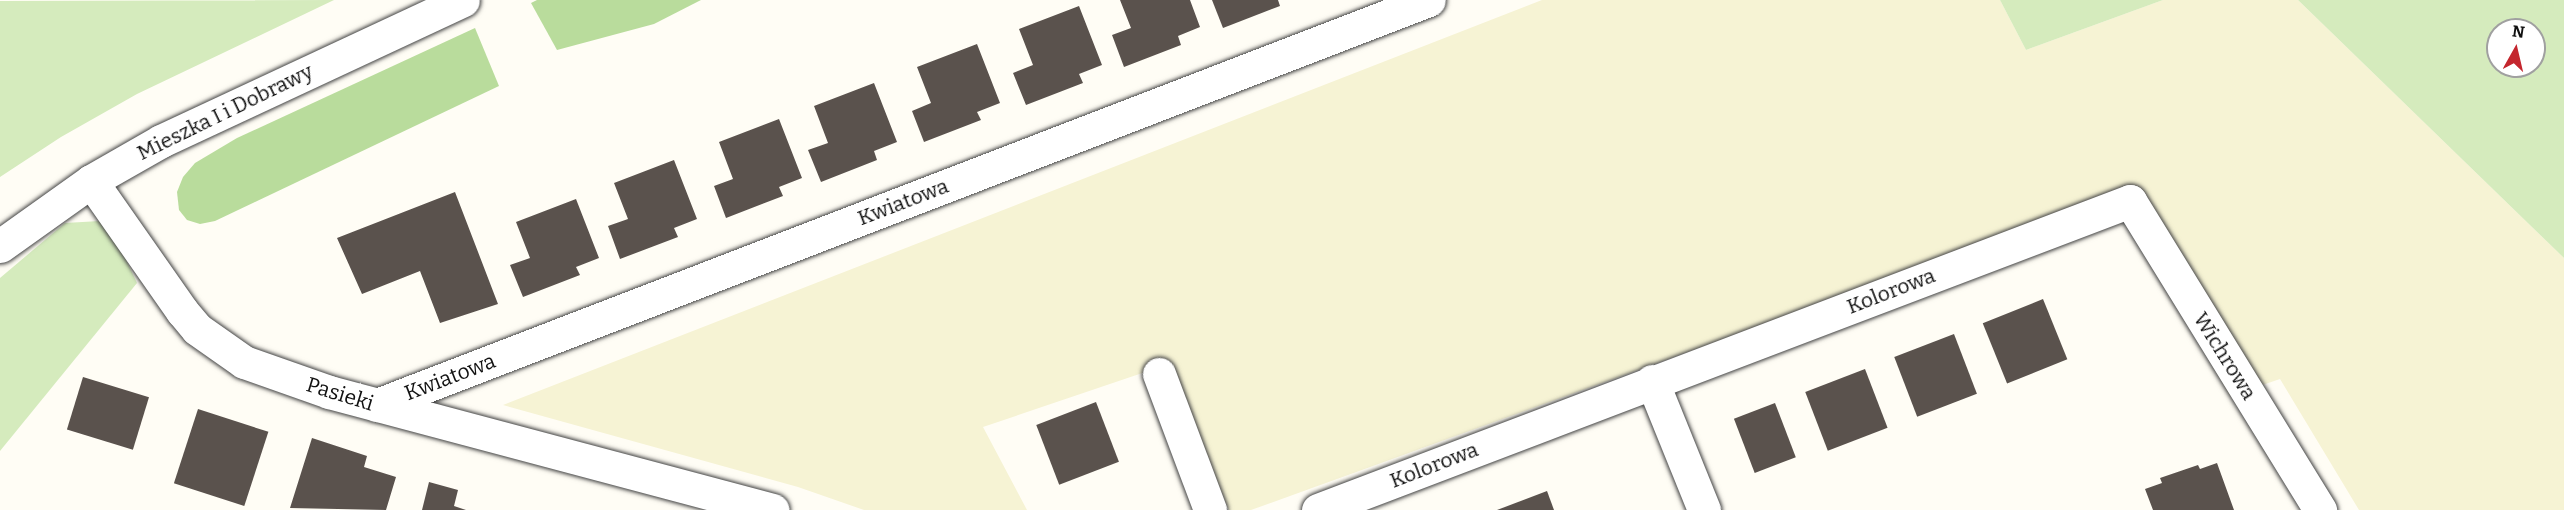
<!DOCTYPE html>
<style>
body{margin:0}
#map{position:relative;width:2564px;height:510px;overflow:hidden;background:#fffdf5;font-family:Bitter,serif}
div>[style]{position:absolute}
[style*='--x']{left:calc(var(--x)*1px);top:calc(var(--y)*1px);width:calc(var(--w)*1px);rotate:calc(var(--a)*1deg)}
.farmland>*{inset:0;background:#f6f3d4}
.green>*{inset:0;background:#d5ebbd}
.forest>*{inset:0;background:#b9dc9c}
.building>*{inset:0;background:#5a524d;transform-origin:0 0}
.roads{filter:drop-shadow(0 0 2px #444) drop-shadow(0 0 2px #444)}
.minor>*{height:33px;margin:-16.5px;padding:0 16.5px;transform-origin:16.5px;border-radius:16.5px;background:#fff}
span{translate:-50% -50%;white-space:nowrap;text-align:center;line-height:1.15;-webkit-text-stroke:6px #fff;paint-order:stroke}
.street-label{font-size:21px;color:#111}
.north{position:absolute;left:2486px;top:18px;width:60px;height:60px;box-sizing:border-box;background:#fff;border:2px solid #a0a0a0;border-radius:50%;rotate:8deg;font-size:16px;font-weight:700;line-height:24px;text-align:center;color:#111}
.north::after{content:'';display:block;margin:auto;width:21px;height:27px;background:#c4262e;clip-path:polygon(50% 0,100% 100%,50% 72%,0 100%)}
</style>
<div id="map">
<div class="farmland">
<div style="clip-path:polygon(1542px 0,2000px 0,2026px 50px,2163px 0,2298px 0,2564px 258px,2564px 510px,2359px 510px,2280px 379px,2230px 396px,2114px 198px,1251px 510px,1229px 510px,1169px 364px,983px 427px,1027px 510px,864px 510px,798px 487px,503px 405px)"></div>
</div>
<div class="green">
<div style="clip-path:polygon(334px 0,137px 94px,61px 137px,0 177px,0 1px)"></div>
<div style="clip-path:polygon(2000px 0,2163px 0,2026px 50px)"></div>
<div style="clip-path:polygon(evenodd,2298px 0,2564px 0,2564px 258px,2298px 0,2498px 30px,2534px 30px,2534px 66px,2498px 66px,2498px 30px)"></div>
<div style="clip-path:polygon(100px 221px,121px 249px,137px 283px,0 451px,0 278px,65px 223px)"></div>
</div>
<div class="forest">
<div style="clip-path:polygon(537px 0,701px 0,654px 24px,557px 50px,531px 3px)"></div>
<div style="clip-path:polygon(475px 28px,499px 86px,215px 221px,200px 224px,187px 220px,179px 210px,177px 192px,183px 177px,195px 163px,237px 138px)"></div>
</div>
<div class="building">
<div style="clip-path:polygon(1120px 0,1190px 0,1200px 27px,1178px 36px,1181px 45px,1124px 67px,1112px 35px,1131px 28px)"></div>
<div style="clip-path:polygon(1212px 0,1278px 0,1280px 6px,1223px 28px)"></div>
<div style="clip-path:polygon(1079px 6px,1102px 65px,1079px 74px,1083px 83px,1026px 105px,1013px 73px,1033px 65px,1019px 29px)"></div>
<div style="clip-path:polygon(977px 44px,1000px 103px,977px 112px,981px 120px,924px 142px,912px 111px,931px 103px,917px 67px)"></div>
<div style="clip-path:polygon(874px 83px,897px 142px,874px 151px,877px 160px,821px 182px,808px 150px,828px 143px,814px 106px)"></div>
<div style="clip-path:polygon(779px 119px,802px 178px,779px 187px,783px 196px,726px 218px,714px 186px,733px 179px,719px 142px)"></div>
<div style="clip-path:polygon(674px 160px,697px 219px,674px 228px,678px 237px,620px 259px,608px 226px,628px 219px,614px 183px)"></div>
<div style="clip-path:polygon(455px 192px,498px 304px,440px 323px,420px 271px,362px 294px,337px 238px)"></div>
<div style="clip-path:polygon(576px 199px,599px 258px,576px 267px,580px 275px,523px 297px,510px 265px,530px 258px,516px 222px)"></div>
<div style="left:2043px;top:299px;width:65px;height:65px;rotate:68deg"></div>
<div style="left:1954px;top:334px;width:64px;height:64px;rotate:69deg"></div>
<div style="left:1865px;top:369px;width:63px;height:64px;rotate:69deg"></div>
<div style="left:83px;top:377px;width:69px;height:55px;rotate:17deg"></div>
<div style="left:1096px;top:402px;width:64px;height:64px;rotate:69deg"></div>
<div style="left:1775px;top:403px;width:58px;height:44px;rotate:69deg"></div>
<div style="left:198px;top:409px;width:74px;height:78px;rotate:18deg"></div>
<div style="clip-path:polygon(312px 438px,367px 456px,364px 467px,396px 477px,386px 510px,290px 508px)"></div>
<div style="clip-path:polygon(2217px 463px,2234px 510px,2153px 510px,2145px 489px,2162px 483px,2160px 478px,2198px 465px,2200px 469px)"></div>
<div style="clip-path:polygon(429px 482px,458px 490px,454px 506px,466px 510px,422px 510px)"></div>
<div style="clip-path:polygon(1547px 491px,1554px 510px,1497px 510px)"></div>
</div>
<div class="roads">
<div class="minor">
<div style="--x:91;--y:181;--w:159;--a:55"></div>
<div style="--x:182;--y:311;--w:23;--a:50"></div>
<div style="--x:197;--y:329;--w:57;--a:35.1"></div>
<div style="--x:244;--y:362;--w:90;--a:19.4"></div>
<div style="--x:329;--y:392;--w:459;--a:14.9"></div>
<div style="--x:0;--y:246;--w:112;--a:-35.5"></div>
<div style="--x:91;--y:181;--w:81;--a:-29.7"></div>
<div style="--x:161;--y:141;--w:333;--a:-25"></div>
<div style="--x:1159;--y:374;--w:145;--a:69.4"></div>
<div style="--x:1652;--y:381;--w:139;--a:68"></div>
<div style="--x:377;--y:405;--w:1127;--a:-21.06"></div>
<div style="--x:1318;--y:510;--w:869;--a:-20.83"></div>
<div style="--x:2130;--y:201;--w:363;--a:58.4"></div>
</div>
</div>
<div class="street-label">
<span style="left:225px;top:112px;rotate:-26deg">Mieszka I i Dobrawy</span>
<span style="left:903px;top:202px;rotate:-21deg">Kwiatowa</span>
<span style="left:1891px;top:291px;rotate:-21deg">Kolorowa</span>
<span style="left:2225px;top:356px;rotate:58deg">Wichrowa</span>
<span style="left:450px;top:377px;rotate:-21deg">Kwiatowa</span>
<span style="left:340px;top:394px;rotate:17deg">Pasieki</span>
<span style="left:1434px;top:465px;rotate:-21deg">Kolorowa</span>
</div>
<div class="north">N</div>
</div>
